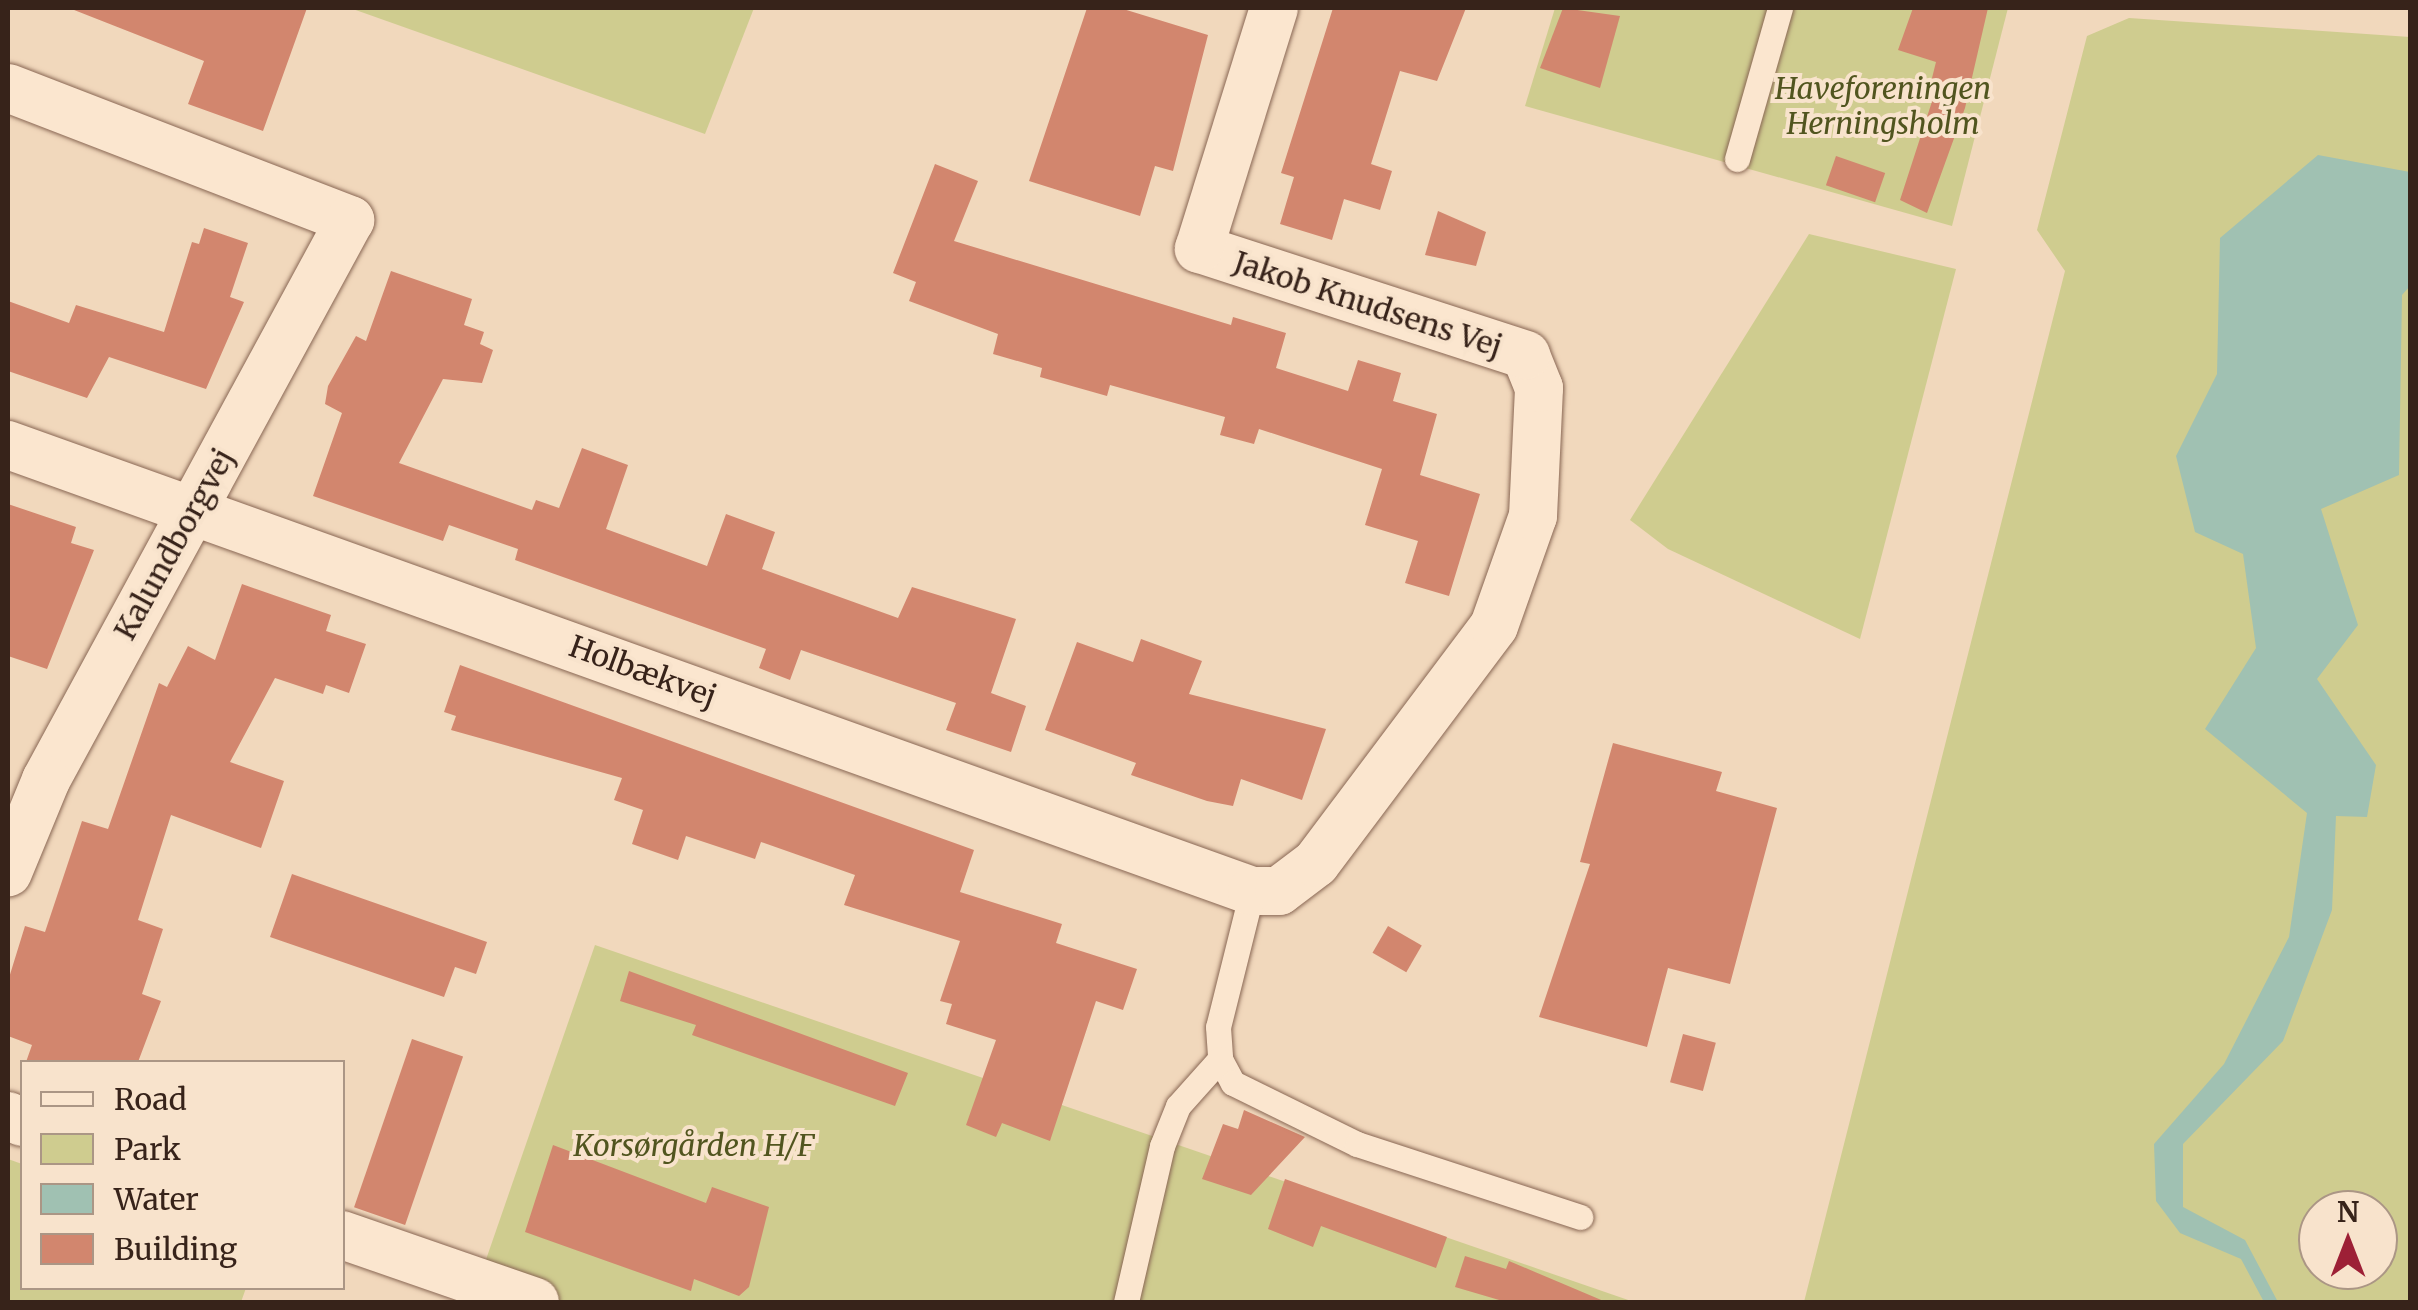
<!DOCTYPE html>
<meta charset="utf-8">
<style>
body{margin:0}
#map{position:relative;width:2418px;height:1310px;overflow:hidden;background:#f1d8bc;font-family:Merriweather,serif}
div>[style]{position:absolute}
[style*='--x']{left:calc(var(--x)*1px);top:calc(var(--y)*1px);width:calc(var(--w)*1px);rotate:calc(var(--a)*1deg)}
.green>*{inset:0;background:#cfcc8f}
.water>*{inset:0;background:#a0c1b2}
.building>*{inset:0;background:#d2866e;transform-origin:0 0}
.roads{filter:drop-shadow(0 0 2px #896754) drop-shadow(0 0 2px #896754)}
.lane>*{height:25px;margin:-12.5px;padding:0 12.5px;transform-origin:12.5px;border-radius:12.5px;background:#fbe6cf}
.street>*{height:48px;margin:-24px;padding:0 24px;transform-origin:24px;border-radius:24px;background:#fbe6cf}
span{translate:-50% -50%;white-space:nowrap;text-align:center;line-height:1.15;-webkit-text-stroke:8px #f8e3cc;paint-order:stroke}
.park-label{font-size:30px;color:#51551f;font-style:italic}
.street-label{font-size:30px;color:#37231a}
.frame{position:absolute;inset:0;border:10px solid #37231a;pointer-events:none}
.legend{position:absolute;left:20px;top:1060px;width:325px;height:230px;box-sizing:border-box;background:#f8e3cc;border:2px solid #ab9685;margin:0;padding:12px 18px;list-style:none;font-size:30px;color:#37231a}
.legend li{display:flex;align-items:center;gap:20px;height:50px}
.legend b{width:50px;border:2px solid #ab9685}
.north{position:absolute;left:2298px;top:1190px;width:100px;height:100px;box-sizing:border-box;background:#f8e3cc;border:2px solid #ab9685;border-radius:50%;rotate:0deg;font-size:28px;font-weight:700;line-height:40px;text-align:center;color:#37231a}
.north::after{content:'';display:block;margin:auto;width:35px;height:45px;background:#9d2036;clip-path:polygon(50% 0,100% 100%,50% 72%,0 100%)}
</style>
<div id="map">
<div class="green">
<div style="clip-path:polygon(350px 8px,754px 8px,705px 134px)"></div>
<div style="clip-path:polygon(1555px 8px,2008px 8px,1952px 226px,1525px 106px)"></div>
<div style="clip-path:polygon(evenodd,2129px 18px,2410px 37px,2410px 1302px,1804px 1302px,2065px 271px,2037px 230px,2087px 36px,2129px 18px,2318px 1210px,2378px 1210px,2378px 1270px,2318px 1270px,2318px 1210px)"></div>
<div style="clip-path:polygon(1809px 234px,1956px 269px,1860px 639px,1668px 549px,1630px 520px)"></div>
<div style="clip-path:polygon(595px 945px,1158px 1138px,1634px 1302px,564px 1302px,481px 1274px)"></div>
<div style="clip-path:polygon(8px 1159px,22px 1164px,22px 1288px,246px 1288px,241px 1302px,8px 1302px)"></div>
</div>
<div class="water">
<div style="clip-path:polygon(2318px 155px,2410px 172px,2410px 286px,2402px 295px,2399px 475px,2321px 509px,2358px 625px,2317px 679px,2376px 765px,2367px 817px,2336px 816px,2332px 910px,2283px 1041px,2183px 1144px,2183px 1207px,2245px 1240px,2278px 1302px,2264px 1302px,2241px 1259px,2180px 1233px,2156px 1201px,2154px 1144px,2224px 1064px,2289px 937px,2307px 813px,2205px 729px,2256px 648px,2243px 554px,2195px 532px,2176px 456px,2217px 374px,2220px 238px)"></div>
</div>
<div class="building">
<div style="clip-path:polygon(69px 8px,307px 8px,263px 131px,188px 104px,204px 61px)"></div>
<div style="clip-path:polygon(1087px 8px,1120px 8px,1208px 35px,1173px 171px,1155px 166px,1140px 216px,1029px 181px)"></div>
<div style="clip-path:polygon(1333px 8px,1466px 8px,1437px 81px,1400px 71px,1371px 164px,1392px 171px,1380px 210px,1344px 199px,1332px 240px,1280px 224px,1294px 177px,1281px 173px)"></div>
<div style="clip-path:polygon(1563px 8px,1620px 16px,1600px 88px,1540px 68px)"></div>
<div style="clip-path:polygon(1913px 8px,1988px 8px,1965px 108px,1927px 213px,1900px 200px,1938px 83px,1931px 82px,1936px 62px,1898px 50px)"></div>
<div style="left:1836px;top:156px;width:52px;height:31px;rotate:19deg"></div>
<div style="clip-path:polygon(935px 164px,978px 181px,954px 241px,1231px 325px,1233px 317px,1286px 333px,1276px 368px,1348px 391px,1358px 360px,1401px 373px,1393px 401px,1437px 414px,1420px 475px,1480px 494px,1449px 596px,1405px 583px,1418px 541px,1365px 525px,1382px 469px,1259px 429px,1254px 444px,1220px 435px,1225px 417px,1110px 385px,1107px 396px,1040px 377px,1042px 368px,993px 354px,998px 334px,909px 301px,916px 282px,893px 273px)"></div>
<div style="clip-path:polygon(1438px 211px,1486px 232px,1476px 266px,1425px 255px)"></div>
<div style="clip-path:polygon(204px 228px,248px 243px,230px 297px,244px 302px,206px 389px,109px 357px,87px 398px,8px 371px,8px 301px,69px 323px,76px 305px,164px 332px,192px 242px,199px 244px)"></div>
<div style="clip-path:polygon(391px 271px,472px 299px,464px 325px,484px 332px,480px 344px,493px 350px,482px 383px,443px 379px,399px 463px,532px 510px,536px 500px,559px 508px,582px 448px,628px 465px,606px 529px,707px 566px,726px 514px,775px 532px,762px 569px,898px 618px,912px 587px,1016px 619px,991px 693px,1026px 706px,1011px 752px,946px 730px,956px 703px,801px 650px,790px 680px,759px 668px,766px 649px,515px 560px,518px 549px,449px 525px,443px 541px,313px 496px,342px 413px,325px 404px,328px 386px,356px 336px,366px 341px)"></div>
<div style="clip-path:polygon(8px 504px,76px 527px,71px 543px,94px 550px,47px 669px,8px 656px)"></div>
<div style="clip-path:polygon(242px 584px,331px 615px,326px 631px,366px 644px,349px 693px,326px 685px,323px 694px,275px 678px,230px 762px,284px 781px,261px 848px,171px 815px,138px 920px,163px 929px,142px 994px,161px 1001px,138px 1062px,26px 1062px,32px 1045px,8px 1036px,8px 981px,25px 926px,45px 932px,82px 821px,108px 829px,159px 683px,167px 687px,188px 646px,215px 660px)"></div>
<div style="clip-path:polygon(1141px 639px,1202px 661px,1189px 694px,1326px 729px,1302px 800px,1241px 779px,1233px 806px,1207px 801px,1131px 775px,1136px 763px,1045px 730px,1077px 642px,1133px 662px)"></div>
<div style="clip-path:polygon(460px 665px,974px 850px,960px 892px,1062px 924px,1056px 943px,1137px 969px,1123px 1010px,1096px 1001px,1050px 1141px,1002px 1123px,996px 1137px,966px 1125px,996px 1040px,946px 1024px,952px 1004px,940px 1001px,960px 941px,844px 905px,855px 875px,761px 842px,755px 859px,686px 836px,678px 860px,632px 844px,643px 810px,614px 800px,622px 778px,451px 730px,456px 716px,444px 712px)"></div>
<div style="clip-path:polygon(1613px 743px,1722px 772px,1716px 791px,1777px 808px,1730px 984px,1668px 968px,1647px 1047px,1539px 1017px,1590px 864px,1580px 862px)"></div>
<div style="clip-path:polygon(292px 874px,487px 942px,476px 974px,455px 967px,444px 997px,270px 937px)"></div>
<div style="left:1388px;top:926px;width:39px;height:31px;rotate:30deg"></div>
<div style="clip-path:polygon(629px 971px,908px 1073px,895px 1106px,692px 1035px,696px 1025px,620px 1001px)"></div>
<div style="left:1683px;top:1034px;width:34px;height:50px;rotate:15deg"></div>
<div style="left:412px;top:1039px;width:54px;height:178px;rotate:19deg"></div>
<div style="clip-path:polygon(1244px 1110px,1305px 1137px,1251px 1195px,1202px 1179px,1223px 1124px,1238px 1129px)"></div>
<div style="clip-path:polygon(553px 1145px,706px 1203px,712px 1187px,769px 1207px,749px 1287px,739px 1296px,694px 1279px,691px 1291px,525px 1232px)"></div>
<div style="clip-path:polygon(1285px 1179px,1447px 1237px,1436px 1268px,1321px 1226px,1313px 1247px,1268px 1229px)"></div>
<div style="clip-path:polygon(1465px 1256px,1506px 1269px,1509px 1261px,1606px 1302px,1506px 1302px,1455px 1287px)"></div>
</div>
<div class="roads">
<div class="lane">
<div style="--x:1737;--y:159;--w:157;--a:-74.1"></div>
<div style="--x:1252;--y:891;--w:140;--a:104"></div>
<div style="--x:1218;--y:1027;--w:32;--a:86"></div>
<div style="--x:1220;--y:1059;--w:27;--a:62"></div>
<div style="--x:1233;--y:1083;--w:138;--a:26.2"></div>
<div style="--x:1357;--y:1144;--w:235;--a:18.1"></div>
<div style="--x:1126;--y:1302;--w:160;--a:-77"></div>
<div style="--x:1162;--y:1146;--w:43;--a:-68.2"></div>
<div style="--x:1178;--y:1106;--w:63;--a:-48.2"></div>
</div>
<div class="street">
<div style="--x:8;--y:88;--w:367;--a:21.1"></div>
<div style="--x:350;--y:220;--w:637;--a:118.5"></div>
<div style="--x:46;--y:780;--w:100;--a:112.4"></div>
<div style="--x:8;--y:445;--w:1322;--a:19.72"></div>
<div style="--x:1252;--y:891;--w:27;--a:0"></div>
<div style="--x:1279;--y:891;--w:46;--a:-37.1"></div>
<div style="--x:1316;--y:863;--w:296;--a:-53.1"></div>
<div style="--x:1494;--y:626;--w:117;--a:-70.5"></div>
<div style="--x:1533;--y:516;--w:128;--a:-87.3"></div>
<div style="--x:1539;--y:388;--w:35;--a:-112"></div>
<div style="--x:1526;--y:355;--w:344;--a:-162"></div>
<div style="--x:1199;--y:249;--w:252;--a:-72.7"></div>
<div style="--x:8;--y:1116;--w:15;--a:23"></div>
<div style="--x:342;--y:1235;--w:204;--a:19.1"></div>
</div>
</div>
<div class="park-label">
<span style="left:1883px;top:105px">Haveforeningen<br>Herningsholm</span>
<span style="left:694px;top:1145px">Korsørgården H/F</span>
</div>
<div class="street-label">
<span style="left:1368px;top:304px;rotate:18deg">Jakob Knudsens Vej</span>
<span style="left:174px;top:544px;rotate:-61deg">Kalundborgvej</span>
<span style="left:643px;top:671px;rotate:20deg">Holbækvej</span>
</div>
<div class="frame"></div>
<ul class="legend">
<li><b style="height:12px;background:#fbe6cf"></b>Road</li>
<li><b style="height:28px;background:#cfcc8f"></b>Park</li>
<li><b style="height:28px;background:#a0c1b2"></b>Water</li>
<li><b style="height:28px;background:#d2866e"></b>Building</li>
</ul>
<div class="north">N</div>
</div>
